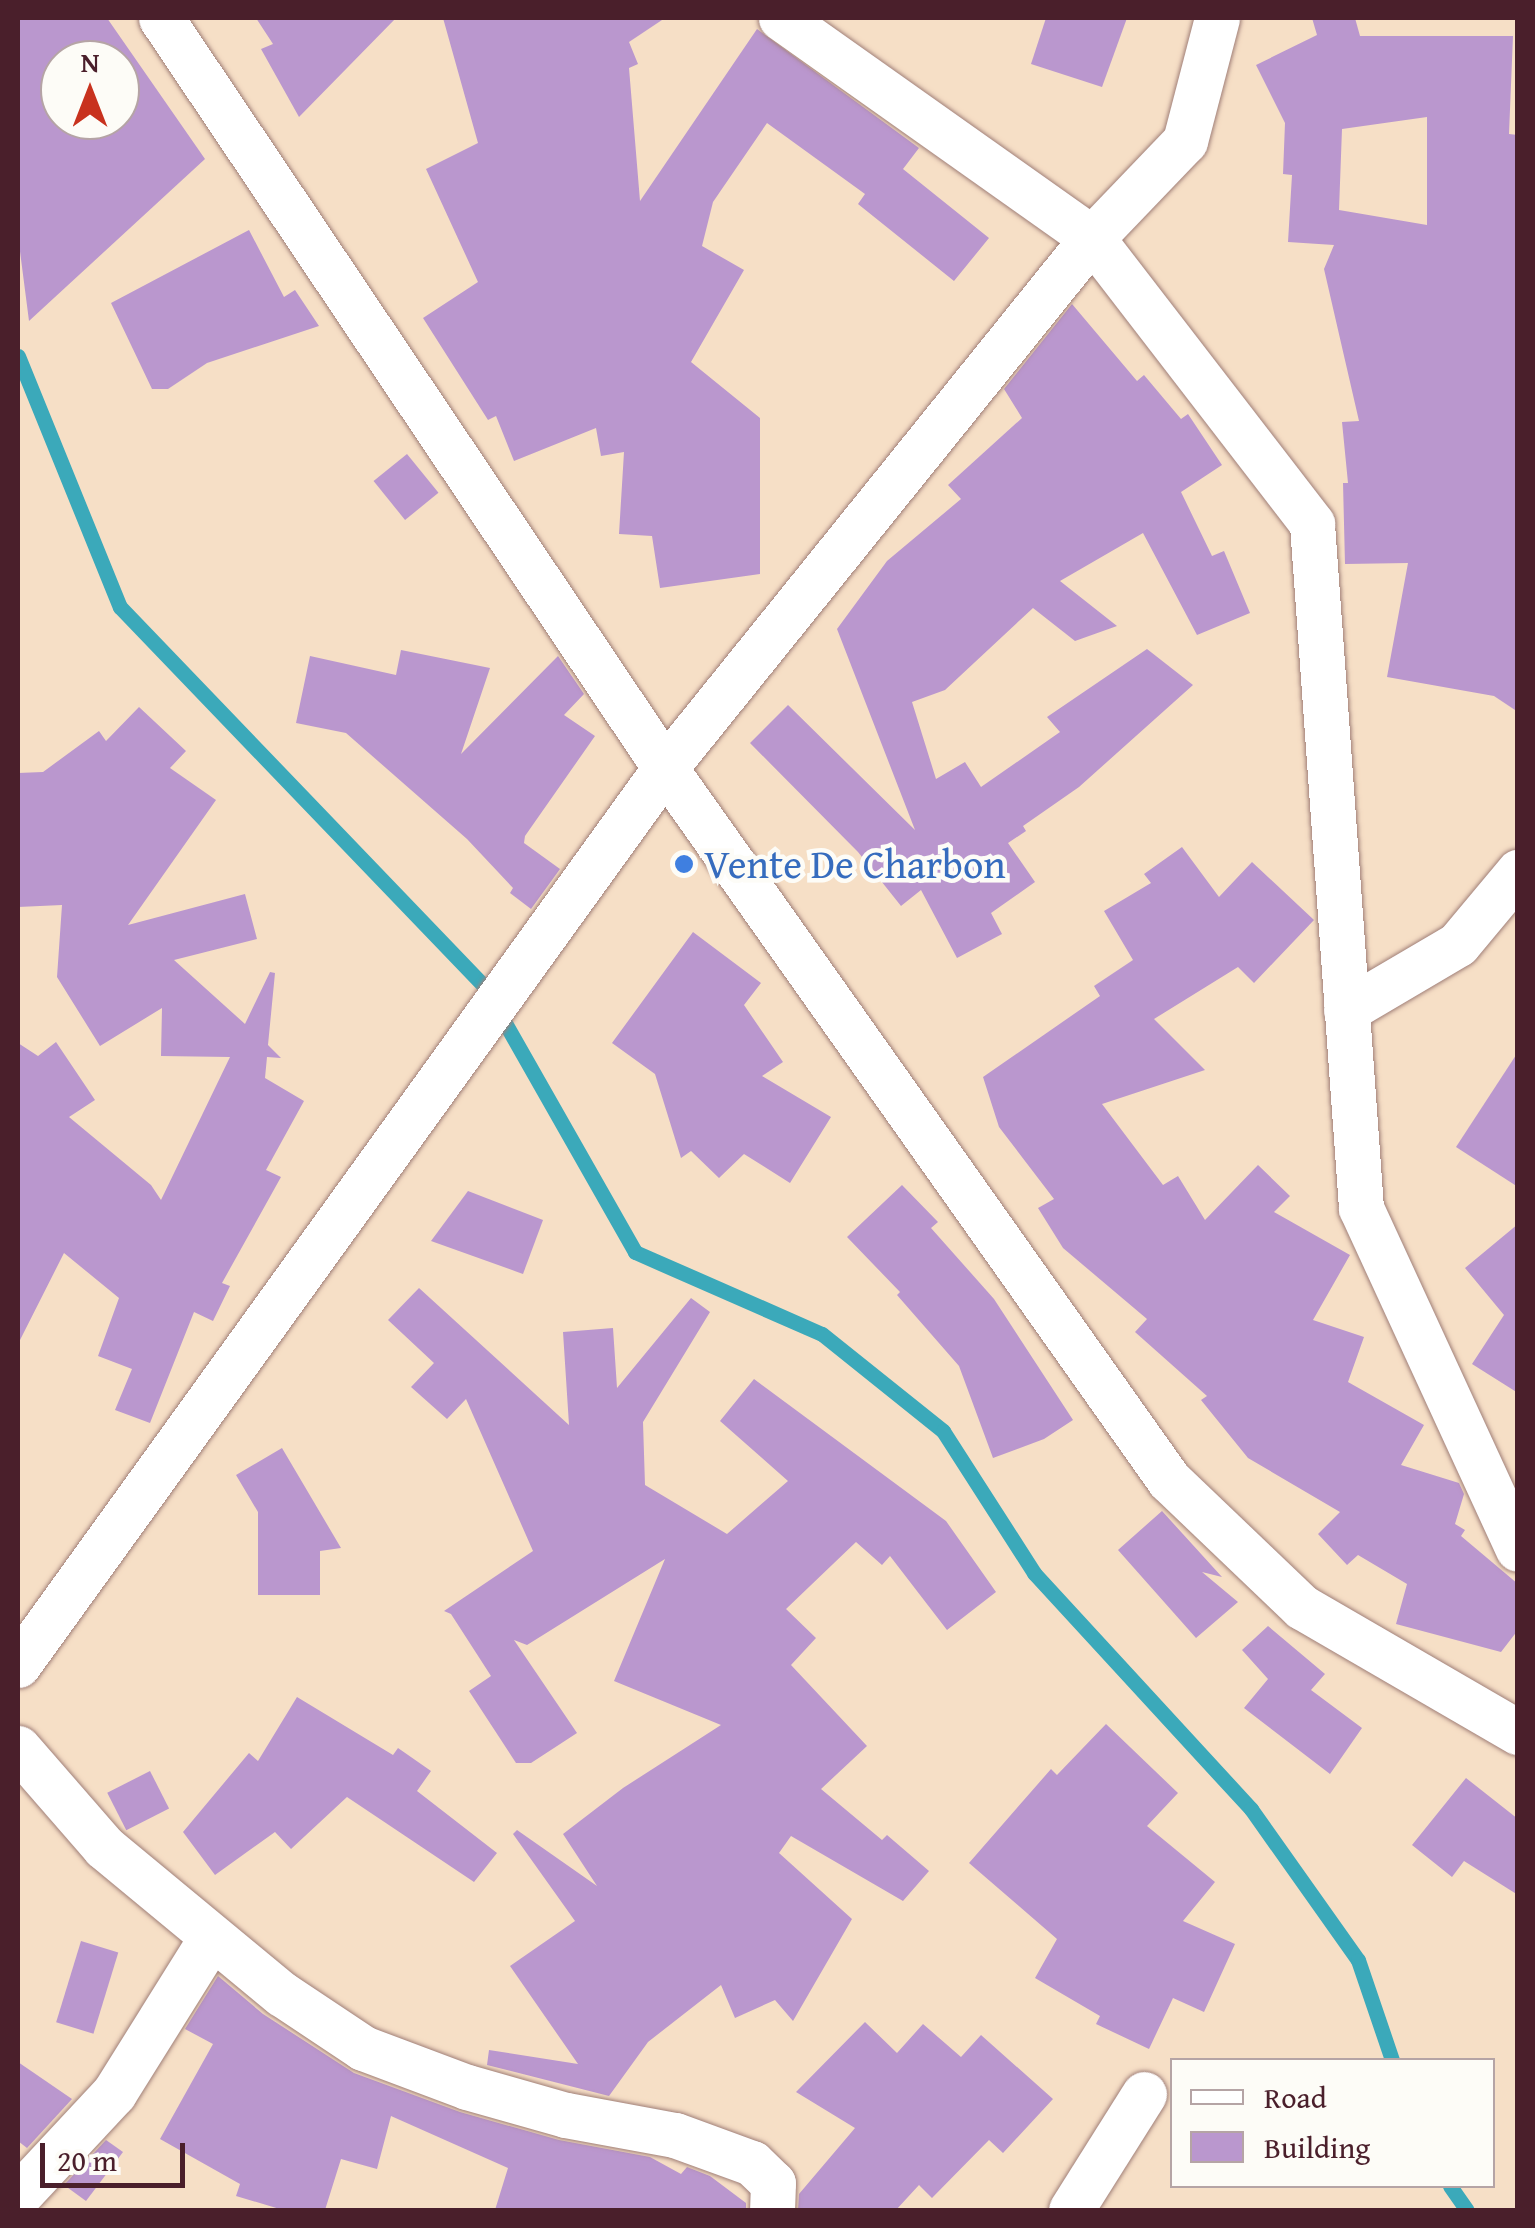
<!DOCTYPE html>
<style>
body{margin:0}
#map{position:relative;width:1535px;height:2228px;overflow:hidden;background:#f6dfc6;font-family:"Gentium Book Plus",serif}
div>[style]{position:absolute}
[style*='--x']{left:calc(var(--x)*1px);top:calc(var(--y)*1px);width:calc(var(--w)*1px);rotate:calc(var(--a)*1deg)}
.stream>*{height:15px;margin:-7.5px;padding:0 7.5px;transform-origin:7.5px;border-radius:7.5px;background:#3ba9ba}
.building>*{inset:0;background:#ba97ce;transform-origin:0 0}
.roads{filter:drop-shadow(0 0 2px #a07f78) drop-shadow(0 0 2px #a07f78)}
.street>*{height:45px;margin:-22.5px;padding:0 22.5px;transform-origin:22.5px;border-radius:22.5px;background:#fff}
.dots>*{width:28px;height:28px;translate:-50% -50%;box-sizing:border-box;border:5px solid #fdfcf7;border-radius:50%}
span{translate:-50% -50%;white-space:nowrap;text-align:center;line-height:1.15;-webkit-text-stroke:9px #fdfcf7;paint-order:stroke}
.shop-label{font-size:40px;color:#366cbe}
.left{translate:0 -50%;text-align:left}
.frame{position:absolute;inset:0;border:20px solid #4a1f2b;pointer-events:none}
.legend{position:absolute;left:1170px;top:2058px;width:325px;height:130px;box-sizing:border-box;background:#fdfcf7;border:2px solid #b5a4a5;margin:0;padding:12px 18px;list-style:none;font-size:30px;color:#4a1f2b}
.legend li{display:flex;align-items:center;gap:20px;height:50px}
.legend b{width:50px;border:2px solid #b5a4a5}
.north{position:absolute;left:40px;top:40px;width:100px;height:100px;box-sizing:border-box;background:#fdfcf7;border:2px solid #b5a4a5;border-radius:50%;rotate:0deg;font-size:28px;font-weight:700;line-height:40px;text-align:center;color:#4a1f2b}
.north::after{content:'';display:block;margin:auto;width:35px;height:45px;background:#c8321e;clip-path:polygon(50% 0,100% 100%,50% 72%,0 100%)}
.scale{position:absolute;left:40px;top:2143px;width:145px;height:45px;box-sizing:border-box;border:5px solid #4a1f2b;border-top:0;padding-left:12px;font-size:30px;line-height:35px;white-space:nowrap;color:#4a1f2b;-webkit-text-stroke:8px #fdfcf7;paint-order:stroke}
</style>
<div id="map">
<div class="stream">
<div style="--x:18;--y:356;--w:271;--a:67.9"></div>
<div style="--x:120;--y:607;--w:525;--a:46.16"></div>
<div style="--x:484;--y:986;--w:306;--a:60.4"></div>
<div style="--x:635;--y:1252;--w:204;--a:23.7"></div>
<div style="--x:822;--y:1334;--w:155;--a:38.7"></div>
<div style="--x:943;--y:1431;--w:169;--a:57.3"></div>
<div style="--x:1034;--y:1573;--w:321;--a:47.4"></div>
<div style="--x:1251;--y:1809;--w:185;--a:54.7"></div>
<div style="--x:1358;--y:1960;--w:106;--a:71.2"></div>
<div style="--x:1450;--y:2186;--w:29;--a:55"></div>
</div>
<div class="building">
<div style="clip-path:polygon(evenodd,18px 18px,107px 18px,205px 159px,29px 321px,18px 236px,18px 18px,60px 60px,120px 60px,120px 120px,60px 120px,60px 60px)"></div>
<div style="clip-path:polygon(256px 18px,396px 18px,299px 117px,261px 49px,273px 44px)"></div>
<div style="clip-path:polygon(443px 18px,665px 18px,629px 42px,638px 64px,629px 68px,640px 201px,757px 29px,919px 148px,903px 169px,989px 238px,954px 281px,858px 204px,865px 194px,767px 123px,713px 202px,702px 246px,744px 270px,691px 362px,760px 418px,760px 574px,660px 588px,652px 536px,619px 534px,624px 452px,601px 456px,596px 428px,514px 461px,496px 416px,488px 420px,423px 318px,478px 282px,426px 169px,478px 143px)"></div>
<div style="clip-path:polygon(1046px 18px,1127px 18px,1102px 87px,1031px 64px)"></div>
<div style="clip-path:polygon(evenodd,1312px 18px,1355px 18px,1360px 36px,1513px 36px,1509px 134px,1518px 135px,1518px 712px,1494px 696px,1387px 677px,1408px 563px,1345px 564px,1343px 483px,1348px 483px,1342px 422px,1359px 421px,1324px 269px,1334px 245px,1288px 242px,1292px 175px,1283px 174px,1285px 123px,1256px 65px,1317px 35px,1312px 18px,1427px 117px,1427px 225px,1339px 210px,1342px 129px,1427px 117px)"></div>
<div style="clip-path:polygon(249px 230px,284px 297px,295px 290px,319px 326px,207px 363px,168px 389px,152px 389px,111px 303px)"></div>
<div style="clip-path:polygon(1072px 304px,1137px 381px,1144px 375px,1181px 419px,1188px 414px,1222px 465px,1181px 492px,1212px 556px,1224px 551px,1250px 613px,1197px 635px,1143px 533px,1060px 581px,1117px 626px,1075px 641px,1033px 608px,945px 690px,912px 702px,936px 779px,965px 762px,981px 787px,1060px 732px,1047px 717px,1147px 649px,1193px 685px,1079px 787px,1023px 826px,1026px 831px,1008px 843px,1035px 882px,991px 913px,1002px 934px,957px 958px,921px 890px,901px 906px,858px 852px,750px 743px,788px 705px,915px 830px,837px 629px,887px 561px,961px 499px,948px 485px,1022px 418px,1004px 389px)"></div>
<div style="left:407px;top:454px;width:50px;height:43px;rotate:51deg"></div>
<div style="clip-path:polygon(401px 650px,490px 668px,461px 754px,558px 656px,584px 694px,564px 715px,595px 736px,525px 836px,524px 843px,560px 869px,531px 909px,510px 893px,513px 888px,467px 839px,346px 733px,296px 723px,310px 656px,396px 675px)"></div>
<div style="clip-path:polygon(139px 707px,186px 751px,170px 768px,216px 800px,128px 925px,245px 894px,257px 939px,174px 960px,245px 1024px,270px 972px,275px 973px,268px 1045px,281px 1058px,267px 1057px,265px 1078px,304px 1101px,266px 1170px,281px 1177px,222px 1283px,230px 1286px,213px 1321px,194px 1312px,150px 1423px,115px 1410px,132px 1369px,98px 1356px,119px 1298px,64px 1253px,18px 1344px,18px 1043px,38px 1056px,56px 1042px,95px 1100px,69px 1117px,151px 1185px,161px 1200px,230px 1057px,161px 1056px,162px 1008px,100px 1046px,57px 977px,62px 905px,18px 907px,18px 773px,43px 772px,99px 731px,106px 741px)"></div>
<div style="clip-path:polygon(1182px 847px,1219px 897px,1252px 862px,1314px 920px,1254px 983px,1238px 967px,1154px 1019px,1205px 1070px,1102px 1104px,1163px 1185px,1178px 1176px,1205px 1220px,1258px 1165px,1290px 1196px,1274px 1212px,1350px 1255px,1313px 1320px,1364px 1337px,1348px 1382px,1424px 1425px,1401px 1465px,1459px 1483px,1464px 1494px,1455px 1524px,1465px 1530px,1461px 1536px,1518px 1584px,1518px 1630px,1501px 1652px,1396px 1624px,1407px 1584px,1358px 1555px,1347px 1565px,1318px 1534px,1340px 1512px,1248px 1458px,1201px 1400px,1207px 1396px,1135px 1332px,1147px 1319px,1063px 1248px,1038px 1208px,1054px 1199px,999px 1127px,983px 1077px,1100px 996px,1094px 986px,1133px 960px,1104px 911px,1151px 883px,1144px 874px)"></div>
<div style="clip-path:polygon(693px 932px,761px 983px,744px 1005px,783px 1062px,762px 1076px,831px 1117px,790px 1183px,744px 1154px,719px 1178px,691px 1151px,681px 1158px,655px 1074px,612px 1043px)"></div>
<div style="clip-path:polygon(1518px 1052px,1518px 1187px,1456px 1147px)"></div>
<div style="clip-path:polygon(902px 1185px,938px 1222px,931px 1228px,994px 1299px,1073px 1420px,1044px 1439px,993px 1458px,959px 1366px,897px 1295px,900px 1292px,847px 1237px)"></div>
<div style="clip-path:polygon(468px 1191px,543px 1220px,523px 1274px,431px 1241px)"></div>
<div style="clip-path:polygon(1518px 1224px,1518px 1393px,1472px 1364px,1504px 1315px,1465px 1268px)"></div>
<div style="clip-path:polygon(419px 1288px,569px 1425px,563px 1332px,613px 1328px,617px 1388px,691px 1298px,710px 1312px,643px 1422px,645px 1485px,727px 1534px,788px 1481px,720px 1421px,754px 1379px,946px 1521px,996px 1592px,947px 1630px,890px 1556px,882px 1565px,856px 1542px,786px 1609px,816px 1638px,791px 1665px,867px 1746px,821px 1789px,882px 1840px,887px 1835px,929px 1871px,903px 1901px,791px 1836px,779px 1853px,852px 1919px,793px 2021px,775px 2000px,735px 2018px,721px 1985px,648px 2042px,609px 2096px,487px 2065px,489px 2050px,578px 2064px,510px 1966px,575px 1921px,513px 1834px,517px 1830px,597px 1886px,563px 1834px,623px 1788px,721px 1725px,614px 1681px,665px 1559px,527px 1645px,514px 1640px,577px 1733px,531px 1763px,516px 1763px,469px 1691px,491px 1676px,451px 1614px,444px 1611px,533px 1551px,466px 1399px,447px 1419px,411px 1387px,434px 1363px,388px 1320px)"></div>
<div style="clip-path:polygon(282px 1448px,341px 1548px,320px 1551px,320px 1595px,258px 1595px,258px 1512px,236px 1475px)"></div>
<div style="clip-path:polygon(1162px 1511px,1222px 1577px,1202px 1572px,1238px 1602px,1196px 1638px,1118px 1550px)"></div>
<div style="clip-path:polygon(1268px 1626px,1325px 1674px,1311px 1690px,1362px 1728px,1330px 1774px,1244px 1708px,1268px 1679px,1242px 1650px)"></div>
<div style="clip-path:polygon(297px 1697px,393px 1755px,398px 1748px,431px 1771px,417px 1791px,497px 1853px,474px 1882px,347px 1797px,291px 1849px,275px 1832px,215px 1875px,183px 1832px,249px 1753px,258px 1761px)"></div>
<div style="clip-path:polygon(1106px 1724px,1178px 1793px,1147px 1826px,1215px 1882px,1183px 1921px,1235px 1944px,1204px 2012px,1173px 1998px,1149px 2049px,1096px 2024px,1100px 2016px,1035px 1978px,1057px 1939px,969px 1863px,1051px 1769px,1057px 1775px)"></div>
<div style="left:150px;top:1771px;width:42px;height:48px;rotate:63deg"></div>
<div style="clip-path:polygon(1466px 1778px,1518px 1819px,1518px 1895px,1464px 1861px,1452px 1877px,1412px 1845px)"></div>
<div style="left:81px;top:1941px;width:39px;height:85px;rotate:17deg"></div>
<div style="clip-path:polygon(218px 1976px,263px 2014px,354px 2073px,460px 2112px,559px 2140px,650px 2157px,681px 2174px,687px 2167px,710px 2176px,746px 2203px,746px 2210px,495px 2210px,508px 2168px,391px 2116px,377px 2169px,341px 2159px,325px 2210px,283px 2210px,236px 2196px,240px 2184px,160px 2139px,213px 2044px,185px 2029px)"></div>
<div style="clip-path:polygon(865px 2022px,897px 2053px,923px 2024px,961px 2057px,981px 2035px,1053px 2099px,1003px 2153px,989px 2140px,932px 2198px,919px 2185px,896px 2210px,798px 2210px,799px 2194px,855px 2128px,796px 2092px)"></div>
<div style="clip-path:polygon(18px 2062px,72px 2099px,27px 2148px,18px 2141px)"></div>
<div style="clip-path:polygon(106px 2140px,123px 2152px,86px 2201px,64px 2185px)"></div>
</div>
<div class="roads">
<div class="street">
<div style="--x:161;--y:18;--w:904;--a:56.1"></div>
<div style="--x:665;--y:768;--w:872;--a:54.71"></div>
<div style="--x:1169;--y:1480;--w:184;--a:43.7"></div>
<div style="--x:1302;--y:1607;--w:250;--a:30.1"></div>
<div style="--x:781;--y:18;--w:381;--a:35.3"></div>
<div style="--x:1092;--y:238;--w:361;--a:52.4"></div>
<div style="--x:1312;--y:524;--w:686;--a:85.9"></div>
<div style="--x:1361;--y:1208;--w:375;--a:65.3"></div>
<div style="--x:1346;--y:1010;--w:130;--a:-30.5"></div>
<div style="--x:1458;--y:944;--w:94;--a:-50.2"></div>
<div style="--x:18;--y:1665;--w:1106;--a:-54.2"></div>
<div style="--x:665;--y:768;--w:681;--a:-51.14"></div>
<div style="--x:1092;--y:238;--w:134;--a:-46.2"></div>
<div style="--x:1185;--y:141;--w:127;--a:-75.4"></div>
<div style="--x:18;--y:1748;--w:131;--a:49"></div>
<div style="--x:104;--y:1847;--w:231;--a:39.6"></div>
<div style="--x:282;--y:1994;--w:97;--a:33.7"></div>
<div style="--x:363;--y:2048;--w:111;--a:20.6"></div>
<div style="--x:467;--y:2087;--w:103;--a:15.8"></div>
<div style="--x:566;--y:2115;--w:111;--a:10.4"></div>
<div style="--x:675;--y:2135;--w:82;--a:20"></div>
<div style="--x:752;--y:2163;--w:29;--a:44"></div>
<div style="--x:773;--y:2183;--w:27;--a:92"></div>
<div style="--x:18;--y:2196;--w:141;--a:-47"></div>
<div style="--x:114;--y:2093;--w:183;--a:-58"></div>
<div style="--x:1071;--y:2210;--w:137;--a:-57.8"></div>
</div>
</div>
<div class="dots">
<div style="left:684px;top:864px;background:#3f7fe0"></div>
</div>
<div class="shop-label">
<span class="left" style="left:704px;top:864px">Vente De Charbon</span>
</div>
<div class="frame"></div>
<ul class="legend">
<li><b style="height:12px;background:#fff"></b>Road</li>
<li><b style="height:28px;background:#ba97ce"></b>Building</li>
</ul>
<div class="north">N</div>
<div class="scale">20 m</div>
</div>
